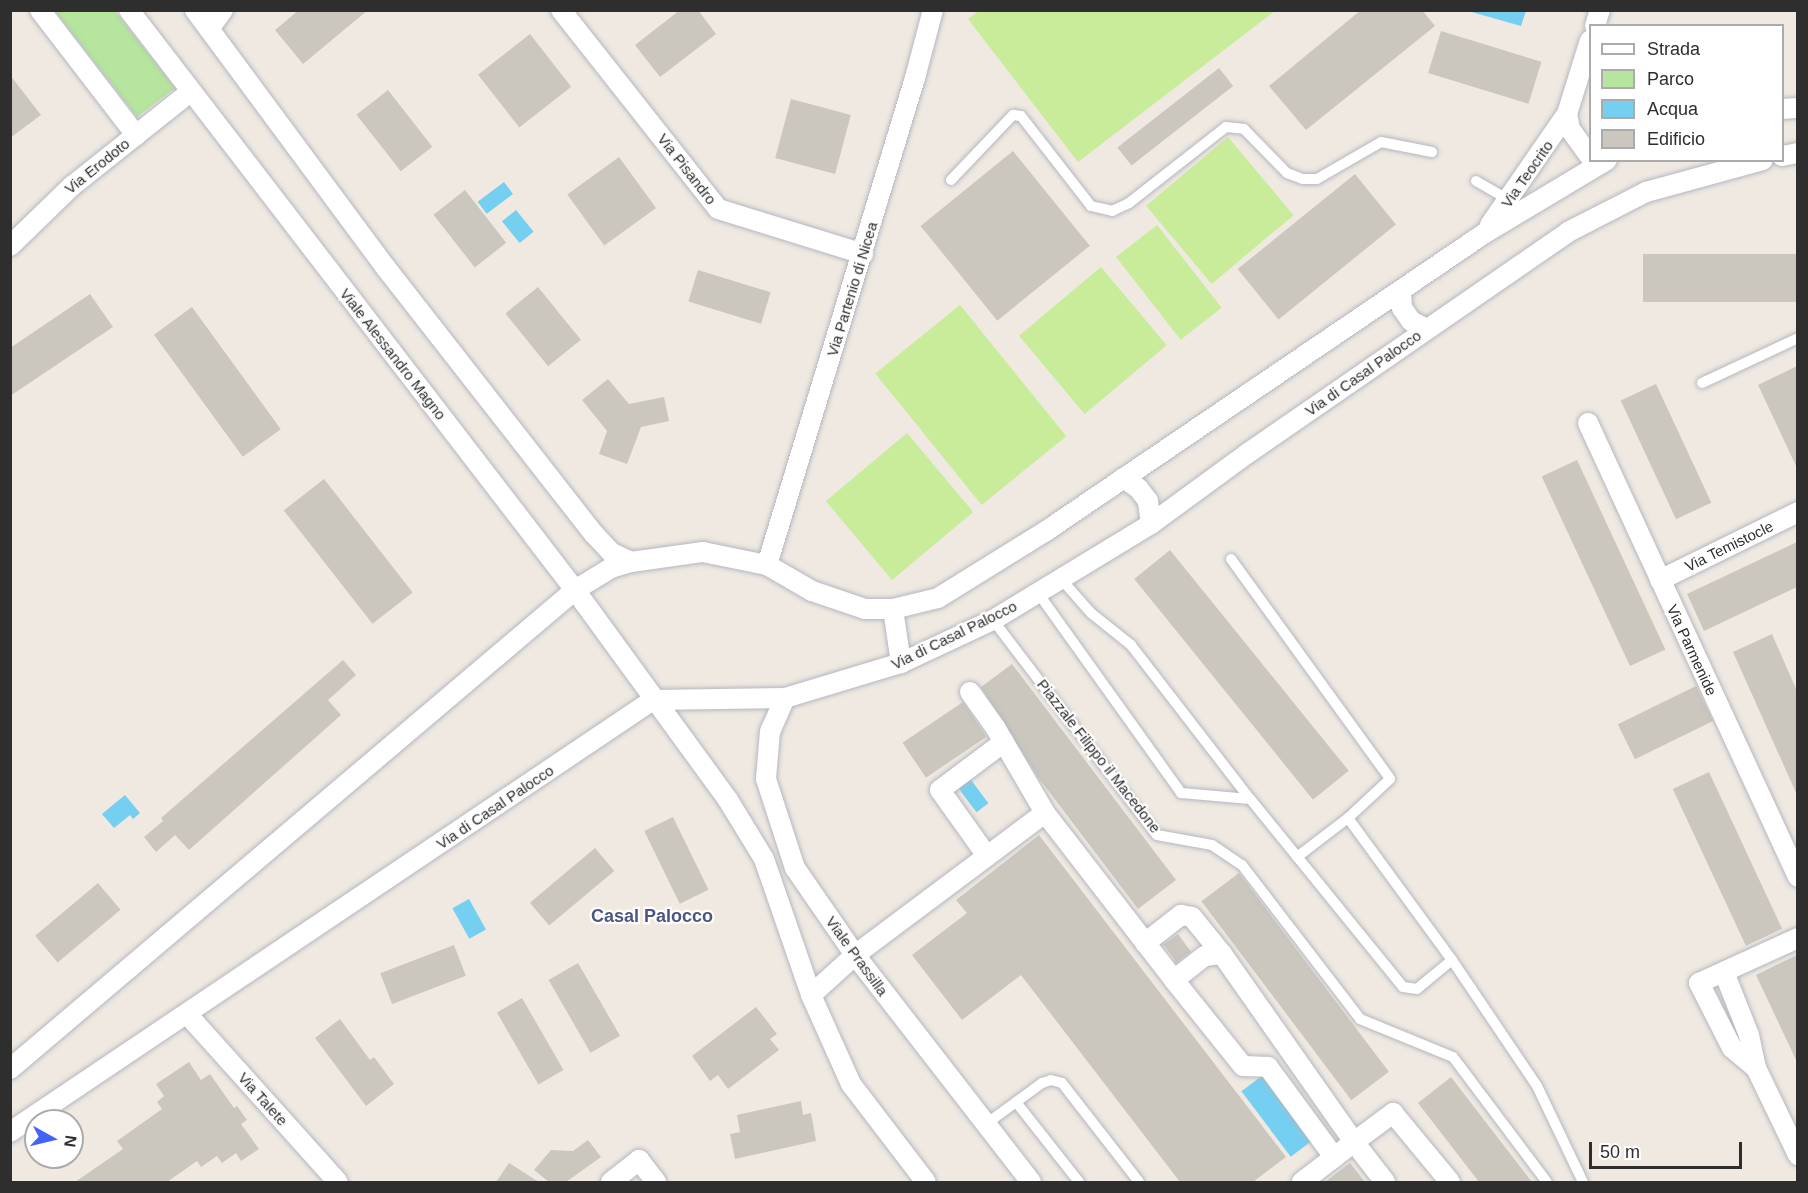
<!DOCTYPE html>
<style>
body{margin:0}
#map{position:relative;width:1808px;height:1193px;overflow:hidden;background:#efe9e1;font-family:Helvetica,sans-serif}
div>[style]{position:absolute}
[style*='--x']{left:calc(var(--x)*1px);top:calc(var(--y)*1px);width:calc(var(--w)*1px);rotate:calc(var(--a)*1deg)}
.green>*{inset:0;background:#b6e59e}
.pitch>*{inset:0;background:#c9ec9a;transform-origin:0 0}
.water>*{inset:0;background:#75cff0;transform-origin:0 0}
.building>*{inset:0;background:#cbc7bf;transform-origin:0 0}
.roads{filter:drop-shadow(0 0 2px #b4b7c1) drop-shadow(0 0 2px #b4b7c1)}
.lane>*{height:10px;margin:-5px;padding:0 5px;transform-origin:5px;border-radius:5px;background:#fff}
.street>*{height:20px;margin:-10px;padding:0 10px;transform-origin:10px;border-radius:10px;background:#fff}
span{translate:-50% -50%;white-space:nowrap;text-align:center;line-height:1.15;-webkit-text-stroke:4.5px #fff;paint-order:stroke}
.street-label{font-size:15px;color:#2e2e2e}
.quarter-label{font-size:18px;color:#4d5680;font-weight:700}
.frame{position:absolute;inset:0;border:12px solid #2e2e2e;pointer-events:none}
.legend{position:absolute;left:1589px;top:24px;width:195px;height:138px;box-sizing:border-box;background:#fff;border:2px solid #ababab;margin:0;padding:8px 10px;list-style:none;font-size:18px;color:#2e2e2e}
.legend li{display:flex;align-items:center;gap:12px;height:30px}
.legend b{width:30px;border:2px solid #ababab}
.north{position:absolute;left:24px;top:1109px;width:60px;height:60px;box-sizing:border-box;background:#fff;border:2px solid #ababab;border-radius:50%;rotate:98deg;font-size:16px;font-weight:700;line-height:24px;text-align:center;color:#2e2e2e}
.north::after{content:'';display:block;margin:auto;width:21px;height:27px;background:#4264fb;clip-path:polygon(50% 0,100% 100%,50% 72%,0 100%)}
.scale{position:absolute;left:1589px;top:1142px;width:153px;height:27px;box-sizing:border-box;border:3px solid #2e2e2e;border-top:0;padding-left:8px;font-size:18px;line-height:21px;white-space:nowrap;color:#2e2e2e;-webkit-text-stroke:4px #fff;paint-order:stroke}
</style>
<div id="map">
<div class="green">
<div style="clip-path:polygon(55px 11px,115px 11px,175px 88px,137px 117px)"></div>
</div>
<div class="pitch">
<div style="clip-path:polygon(980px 10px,1275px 10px,1275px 11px,1078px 162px,968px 19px)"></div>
<div style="left:1228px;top:137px;width:102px;height:107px;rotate:50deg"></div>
<div style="left:1157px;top:225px;width:105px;height:52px;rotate:52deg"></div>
<div style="left:1101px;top:267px;width:102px;height:107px;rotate:50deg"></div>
<div style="left:960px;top:305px;width:169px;height:109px;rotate:51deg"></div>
<div style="left:907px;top:433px;width:103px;height:106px;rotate:50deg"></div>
</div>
<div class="water">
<div style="clip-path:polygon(1468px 11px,1526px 11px,1521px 26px)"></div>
<div style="left:504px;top:182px;width:15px;height:33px;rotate:53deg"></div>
<div style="left:516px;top:210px;width:28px;height:18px;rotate:51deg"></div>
<div style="left:968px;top:776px;width:34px;height:15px;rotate:53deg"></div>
<div style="clip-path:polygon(125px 795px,140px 813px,133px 819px,130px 815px,114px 828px,102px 814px)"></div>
<div style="left:469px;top:899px;width:35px;height:19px;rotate:61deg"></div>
<div style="left:1263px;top:1075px;width:82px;height:27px;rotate:53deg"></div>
</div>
<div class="building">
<div style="clip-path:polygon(299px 10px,368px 10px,303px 64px,275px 30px)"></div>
<div style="clip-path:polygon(680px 10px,698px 10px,716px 34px,660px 77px,635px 45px)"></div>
<div style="clip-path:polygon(1361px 10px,1422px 10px,1435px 26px,1306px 130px,1269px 86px)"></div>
<div style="left:1441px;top:31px;width:105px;height:44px;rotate:17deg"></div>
<div style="left:530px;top:34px;width:67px;height:66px;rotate:52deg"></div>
<div style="left:1219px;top:68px;width:23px;height:129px;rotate:52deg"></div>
<div style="clip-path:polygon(10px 75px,41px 115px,10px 138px)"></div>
<div style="left:388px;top:90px;width:72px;height:40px;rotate:52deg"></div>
<div style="left:791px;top:99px;width:62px;height:61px;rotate:15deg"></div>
<div style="left:1013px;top:151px;width:122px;height:119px;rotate:51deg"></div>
<div style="left:619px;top:157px;width:63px;height:64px;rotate:54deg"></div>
<div style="left:1355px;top:174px;width:65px;height:151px;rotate:51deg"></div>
<div style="left:465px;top:190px;width:67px;height:40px;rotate:52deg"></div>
<div style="left:1797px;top:254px;width:48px;height:154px;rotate:90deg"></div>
<div style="left:698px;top:270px;width:76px;height:33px;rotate:17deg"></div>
<div style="left:538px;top:287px;width:68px;height:42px;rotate:51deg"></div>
<div style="clip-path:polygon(90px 294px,113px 327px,10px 396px,10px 348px)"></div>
<div style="left:192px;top:307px;width:151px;height:47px;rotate:54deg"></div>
<div style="clip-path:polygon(1797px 366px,1797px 468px,1758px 385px)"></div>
<div style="clip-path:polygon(608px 379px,629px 404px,664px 397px,669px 421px,641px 427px,627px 464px,599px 454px,607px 431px,582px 400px)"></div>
<div style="left:1656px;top:384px;width:131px;height:39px;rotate:65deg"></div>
<div style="left:1577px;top:460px;width:209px;height:39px;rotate:65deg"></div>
<div style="left:324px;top:479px;width:144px;height:51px;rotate:52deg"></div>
<div style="clip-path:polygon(1797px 542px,1797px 587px,1704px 631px,1687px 594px)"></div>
<div style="left:1170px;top:550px;width:284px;height:46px;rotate:51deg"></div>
<div style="clip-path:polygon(1772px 634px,1797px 691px,1797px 795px,1733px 652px)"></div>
<div style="clip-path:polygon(343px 660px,356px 675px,328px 700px,341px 715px,189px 850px,175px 835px,156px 852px,144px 837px,163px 821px,161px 818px)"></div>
<div style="clip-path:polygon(1012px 664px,1176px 880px,1138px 909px,1038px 777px,981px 687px)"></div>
<div style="left:1696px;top:686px;width:39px;height:87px;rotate:64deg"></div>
<div style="left:963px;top:702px;width:42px;height:73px;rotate:56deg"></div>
<div style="left:1709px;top:772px;width:173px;height:40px;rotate:65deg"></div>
<div style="left:673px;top:817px;width:81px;height:32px;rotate:64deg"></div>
<div style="clip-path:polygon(1039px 835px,1286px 1157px,1253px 1182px,1180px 1182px,1021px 975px,962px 1020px,912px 955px,967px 913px,956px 900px)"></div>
<div style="left:595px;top:848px;width:30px;height:85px;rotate:50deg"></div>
<div style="left:1239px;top:873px;width:249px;height:47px;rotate:53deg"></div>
<div style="left:98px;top:883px;width:35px;height:82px;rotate:50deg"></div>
<div style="left:1178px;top:934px;width:22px;height:18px;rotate:54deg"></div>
<div style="left:454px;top:945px;width:33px;height:79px;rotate:69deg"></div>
<div style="clip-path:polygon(1797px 955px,1797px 1062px,1756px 975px)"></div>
<div style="left:578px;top:963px;width:84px;height:34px;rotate:60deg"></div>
<div style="left:522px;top:998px;width:83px;height:29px;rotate:60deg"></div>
<div style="clip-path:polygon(756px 1007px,777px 1034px,770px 1039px,779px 1050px,728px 1089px,718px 1075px,710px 1081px,692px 1056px)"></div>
<div style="clip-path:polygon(340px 1019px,370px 1060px,374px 1057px,394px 1084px,366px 1106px,315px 1038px)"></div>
<div style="clip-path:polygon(189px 1062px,201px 1080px,210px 1074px,234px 1108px,237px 1106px,247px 1120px,241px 1124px,259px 1149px,241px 1161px,236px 1153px,222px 1163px,217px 1156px,201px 1167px,197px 1161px,167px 1182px,75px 1182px,123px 1149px,117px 1141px,162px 1109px,157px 1102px,164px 1096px,156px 1084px)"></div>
<div style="clip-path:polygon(1451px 1077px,1532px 1182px,1479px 1182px,1418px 1103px)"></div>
<div style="clip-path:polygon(801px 1101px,803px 1115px,811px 1113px,816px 1141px,735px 1159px,730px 1134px,740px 1132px,737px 1115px)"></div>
<div style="clip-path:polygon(588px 1140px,601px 1157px,566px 1182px,549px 1182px,534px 1170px,551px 1150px,573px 1151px)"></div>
<div style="clip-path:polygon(509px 1163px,539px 1182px,496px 1182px)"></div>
<div style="clip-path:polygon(1350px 1163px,1365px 1182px,1325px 1182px)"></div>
</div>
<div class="roads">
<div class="lane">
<div style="--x:951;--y:180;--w:90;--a:-46.4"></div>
<div style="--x:1013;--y:115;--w:8;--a:7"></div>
<div style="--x:1021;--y:116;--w:114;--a:52.1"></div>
<div style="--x:1091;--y:206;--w:22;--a:13"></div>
<div style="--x:1112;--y:211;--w:19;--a:-25"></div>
<div style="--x:1129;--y:203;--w:123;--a:-38.1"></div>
<div style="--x:1226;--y:127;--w:18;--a:6"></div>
<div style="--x:1244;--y:129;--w:62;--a:45.7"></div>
<div style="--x:1287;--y:173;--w:17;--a:21"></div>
<div style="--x:1303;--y:179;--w:14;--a:0"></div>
<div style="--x:1317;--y:179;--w:74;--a:-30"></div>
<div style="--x:1381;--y:142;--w:52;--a:11.1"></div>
<div style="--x:1476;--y:181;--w:38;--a:30"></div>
<div style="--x:1702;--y:383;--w:106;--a:-25.1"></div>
<div style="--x:1231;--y:559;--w:271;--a:54.1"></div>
<div style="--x:1390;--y:779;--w:57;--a:137.1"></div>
<div style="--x:1348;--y:818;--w:176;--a:53.8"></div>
<div style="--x:1452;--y:960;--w:45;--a:140.4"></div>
<div style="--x:1417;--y:989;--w:14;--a:-172"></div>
<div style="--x:1403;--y:987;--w:242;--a:-129.1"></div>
<div style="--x:1038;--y:593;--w:246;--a:54.4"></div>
<div style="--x:1181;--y:793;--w:69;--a:5"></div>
<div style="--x:1250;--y:799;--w:195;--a:-127.7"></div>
<div style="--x:1131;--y:645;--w:51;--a:-141.3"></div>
<div style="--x:1091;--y:613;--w:45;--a:-131.4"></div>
<div style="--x:993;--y:620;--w:270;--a:52.7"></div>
<div style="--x:1157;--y:835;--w:56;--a:10.3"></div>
<div style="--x:1212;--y:845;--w:36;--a:34"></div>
<div style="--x:1242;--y:865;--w:194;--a:52.5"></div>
<div style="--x:1360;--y:1019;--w:100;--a:22.2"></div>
<div style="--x:1453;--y:1057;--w:156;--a:53.1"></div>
<div style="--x:1297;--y:857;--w:64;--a:-37.4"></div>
<div style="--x:1452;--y:960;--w:152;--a:56"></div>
<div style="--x:1537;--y:1086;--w:106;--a:64.4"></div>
<div style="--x:1016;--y:1102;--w:102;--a:51.8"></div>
<div style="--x:986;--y:1124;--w:69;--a:-36.2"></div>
<div style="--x:1042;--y:1083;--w:9;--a:-18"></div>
<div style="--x:1051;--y:1080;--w:11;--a:15"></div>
<div style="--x:1062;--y:1083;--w:125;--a:52.1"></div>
</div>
<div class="street">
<div style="--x:40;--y:10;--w:158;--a:52.5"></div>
<div style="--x:129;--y:10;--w:732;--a:52.44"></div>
<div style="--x:575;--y:590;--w:260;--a:53.9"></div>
<div style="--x:728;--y:800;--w:69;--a:58.6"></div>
<div style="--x:764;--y:859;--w:144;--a:70.9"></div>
<div style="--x:811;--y:995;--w:98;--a:65.8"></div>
<div style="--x:851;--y:1084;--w:123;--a:52.6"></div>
<div style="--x:195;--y:10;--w:321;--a:53.5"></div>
<div style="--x:386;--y:268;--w:338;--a:52"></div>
<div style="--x:594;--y:534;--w:26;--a:47"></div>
<div style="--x:612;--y:553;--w:21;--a:25"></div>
<div style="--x:561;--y:10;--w:253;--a:51.7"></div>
<div style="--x:718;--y:209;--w:152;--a:17.2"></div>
<div style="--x:1595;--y:26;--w:17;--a:-73"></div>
<div style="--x:209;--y:29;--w:24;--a:-54"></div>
<div style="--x:1782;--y:109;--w:16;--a:-4"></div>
<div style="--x:1567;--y:114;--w:15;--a:79"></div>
<div style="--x:1570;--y:129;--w:34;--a:54"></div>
<div style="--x:1782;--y:156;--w:16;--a:-11"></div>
<div style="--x:1490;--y:225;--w:135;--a:-55.3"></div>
<div style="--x:1567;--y:114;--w:77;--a:-72.7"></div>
<div style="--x:10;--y:246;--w:86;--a:-44.1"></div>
<div style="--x:72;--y:186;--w:151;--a:-38.5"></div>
<div style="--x:1401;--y:290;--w:18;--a:87"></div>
<div style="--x:1402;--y:308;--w:16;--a:55"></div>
<div style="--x:1411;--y:321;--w:18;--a:27"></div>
<div style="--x:1588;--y:423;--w:500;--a:65.18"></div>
<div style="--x:1123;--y:478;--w:18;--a:34"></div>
<div style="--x:1138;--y:488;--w:16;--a:52"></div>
<div style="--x:1148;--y:501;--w:23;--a:83"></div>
<div style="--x:767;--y:565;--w:509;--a:-73.1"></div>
<div style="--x:915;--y:78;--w:70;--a:-75.2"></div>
<div style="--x:1660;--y:580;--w:154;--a:-26.2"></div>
<div style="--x:893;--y:609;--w:55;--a:81.6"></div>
<div style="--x:970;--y:692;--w:43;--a:54.5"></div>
<div style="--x:995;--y:727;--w:99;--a:59.8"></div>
<div style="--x:785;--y:698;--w:36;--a:114"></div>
<div style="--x:770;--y:731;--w:48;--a:94.8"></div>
<div style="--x:766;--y:779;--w:94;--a:72"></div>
<div style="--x:795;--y:868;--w:106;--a:55.4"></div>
<div style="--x:855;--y:955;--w:287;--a:52.2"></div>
<div style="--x:987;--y:856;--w:81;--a:-125.5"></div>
<div style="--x:940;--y:790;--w:80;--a:-36.9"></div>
<div style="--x:1145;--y:943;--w:46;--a:-37.9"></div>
<div style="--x:1181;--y:915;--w:11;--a:10"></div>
<div style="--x:1192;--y:917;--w:48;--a:51"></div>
<div style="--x:1724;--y:972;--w:68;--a:68.4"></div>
<div style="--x:1749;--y:1035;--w:34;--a:78"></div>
<div style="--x:1756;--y:1068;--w:31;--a:-140"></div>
<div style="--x:1732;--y:1048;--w:73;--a:-116.9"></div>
<div style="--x:1699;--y:983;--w:109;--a:-24.4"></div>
<div style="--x:1174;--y:980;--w:110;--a:51.3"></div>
<div style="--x:1243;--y:1066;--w:25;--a:2"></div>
<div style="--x:1268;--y:1067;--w:112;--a:53.7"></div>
<div style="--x:811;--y:995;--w:59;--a:-42.3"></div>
<div style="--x:855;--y:955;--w:237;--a:-36.8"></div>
<div style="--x:1045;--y:813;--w:211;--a:52.3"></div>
<div style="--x:1174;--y:980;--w:39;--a:-38"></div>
<div style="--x:1205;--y:956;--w:17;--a:-7"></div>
<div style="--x:1222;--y:954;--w:230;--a:54.9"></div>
<div style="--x:1354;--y:1142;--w:66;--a:142.4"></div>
<div style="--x:188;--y:1015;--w:224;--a:48.1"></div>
<div style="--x:1756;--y:1068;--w:97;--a:64.2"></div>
<div style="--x:10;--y:1069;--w:741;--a:-40.29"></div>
<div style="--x:575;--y:590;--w:42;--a:-31.4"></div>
<div style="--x:611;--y:568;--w:21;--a:-17"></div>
<div style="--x:631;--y:562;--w:73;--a:-7.9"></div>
<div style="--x:703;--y:552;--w:65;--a:11.5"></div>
<div style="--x:767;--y:565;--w:52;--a:30"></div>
<div style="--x:812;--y:591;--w:56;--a:18.8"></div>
<div style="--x:865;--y:609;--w:28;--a:0"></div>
<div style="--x:893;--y:609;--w:46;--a:-13.7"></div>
<div style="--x:938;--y:598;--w:127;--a:-31.8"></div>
<div style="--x:1046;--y:531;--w:531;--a:-34.17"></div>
<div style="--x:1485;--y:233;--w:142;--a:-30.9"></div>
<div style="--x:10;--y:1132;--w:775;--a:-33.9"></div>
<div style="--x:653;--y:700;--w:132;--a:-0.9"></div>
<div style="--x:785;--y:698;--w:121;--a:-16.8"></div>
<div style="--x:901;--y:663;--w:102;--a:-25.1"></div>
<div style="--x:993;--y:620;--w:185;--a:-31.3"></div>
<div style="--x:1151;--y:524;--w:120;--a:-36.2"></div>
<div style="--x:1248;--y:453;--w:389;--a:-34.6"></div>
<div style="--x:1568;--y:232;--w:88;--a:-27.1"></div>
<div style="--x:1646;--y:192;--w:121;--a:-15.3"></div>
<div style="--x:611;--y:1182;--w:36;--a:-38"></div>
<div style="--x:639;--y:1160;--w:28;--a:52"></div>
<div style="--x:1385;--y:1182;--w:51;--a:-127.8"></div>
<div style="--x:1354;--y:1142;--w:49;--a:-36.6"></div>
<div style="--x:1393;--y:1113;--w:89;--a:50.4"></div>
</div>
</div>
<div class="street-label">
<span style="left:97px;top:166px;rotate:-39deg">Via Erodoto</span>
<span style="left:687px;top:169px;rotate:52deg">Via Pisandro</span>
<span style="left:1527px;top:174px;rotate:-55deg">Via Teocrito</span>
<span style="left:852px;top:289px;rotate:-73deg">Via Partenio di Nicea</span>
<span style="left:393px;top:354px;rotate:52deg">Viale Alessandro Magno</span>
<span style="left:1363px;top:373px;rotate:-35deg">Via di Casal Palocco</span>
<span style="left:1729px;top:546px;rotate:-26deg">Via Temistocle</span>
<span style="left:954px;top:635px;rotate:-26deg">Via di Casal Palocco</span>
<span style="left:1692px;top:650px;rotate:65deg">Via Parmenide</span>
<span style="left:1099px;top:756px;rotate:52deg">Piazzale Filippo il Macedone</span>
<span style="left:495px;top:807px;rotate:-34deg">Via di Casal Palocco</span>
<span style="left:857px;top:956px;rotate:54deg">Viale Prassilla</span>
<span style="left:263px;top:1099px;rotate:48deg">Via Talete</span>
</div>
<div class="quarter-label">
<span style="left:652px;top:916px">Casal Palocco</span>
</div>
<div class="frame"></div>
<ul class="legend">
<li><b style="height:8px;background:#fff"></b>Strada</li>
<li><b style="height:16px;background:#b6e59e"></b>Parco</li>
<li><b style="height:16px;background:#75cff0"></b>Acqua</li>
<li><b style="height:16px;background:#cbc7bf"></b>Edificio</li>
</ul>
<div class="north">N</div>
<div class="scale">50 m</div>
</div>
